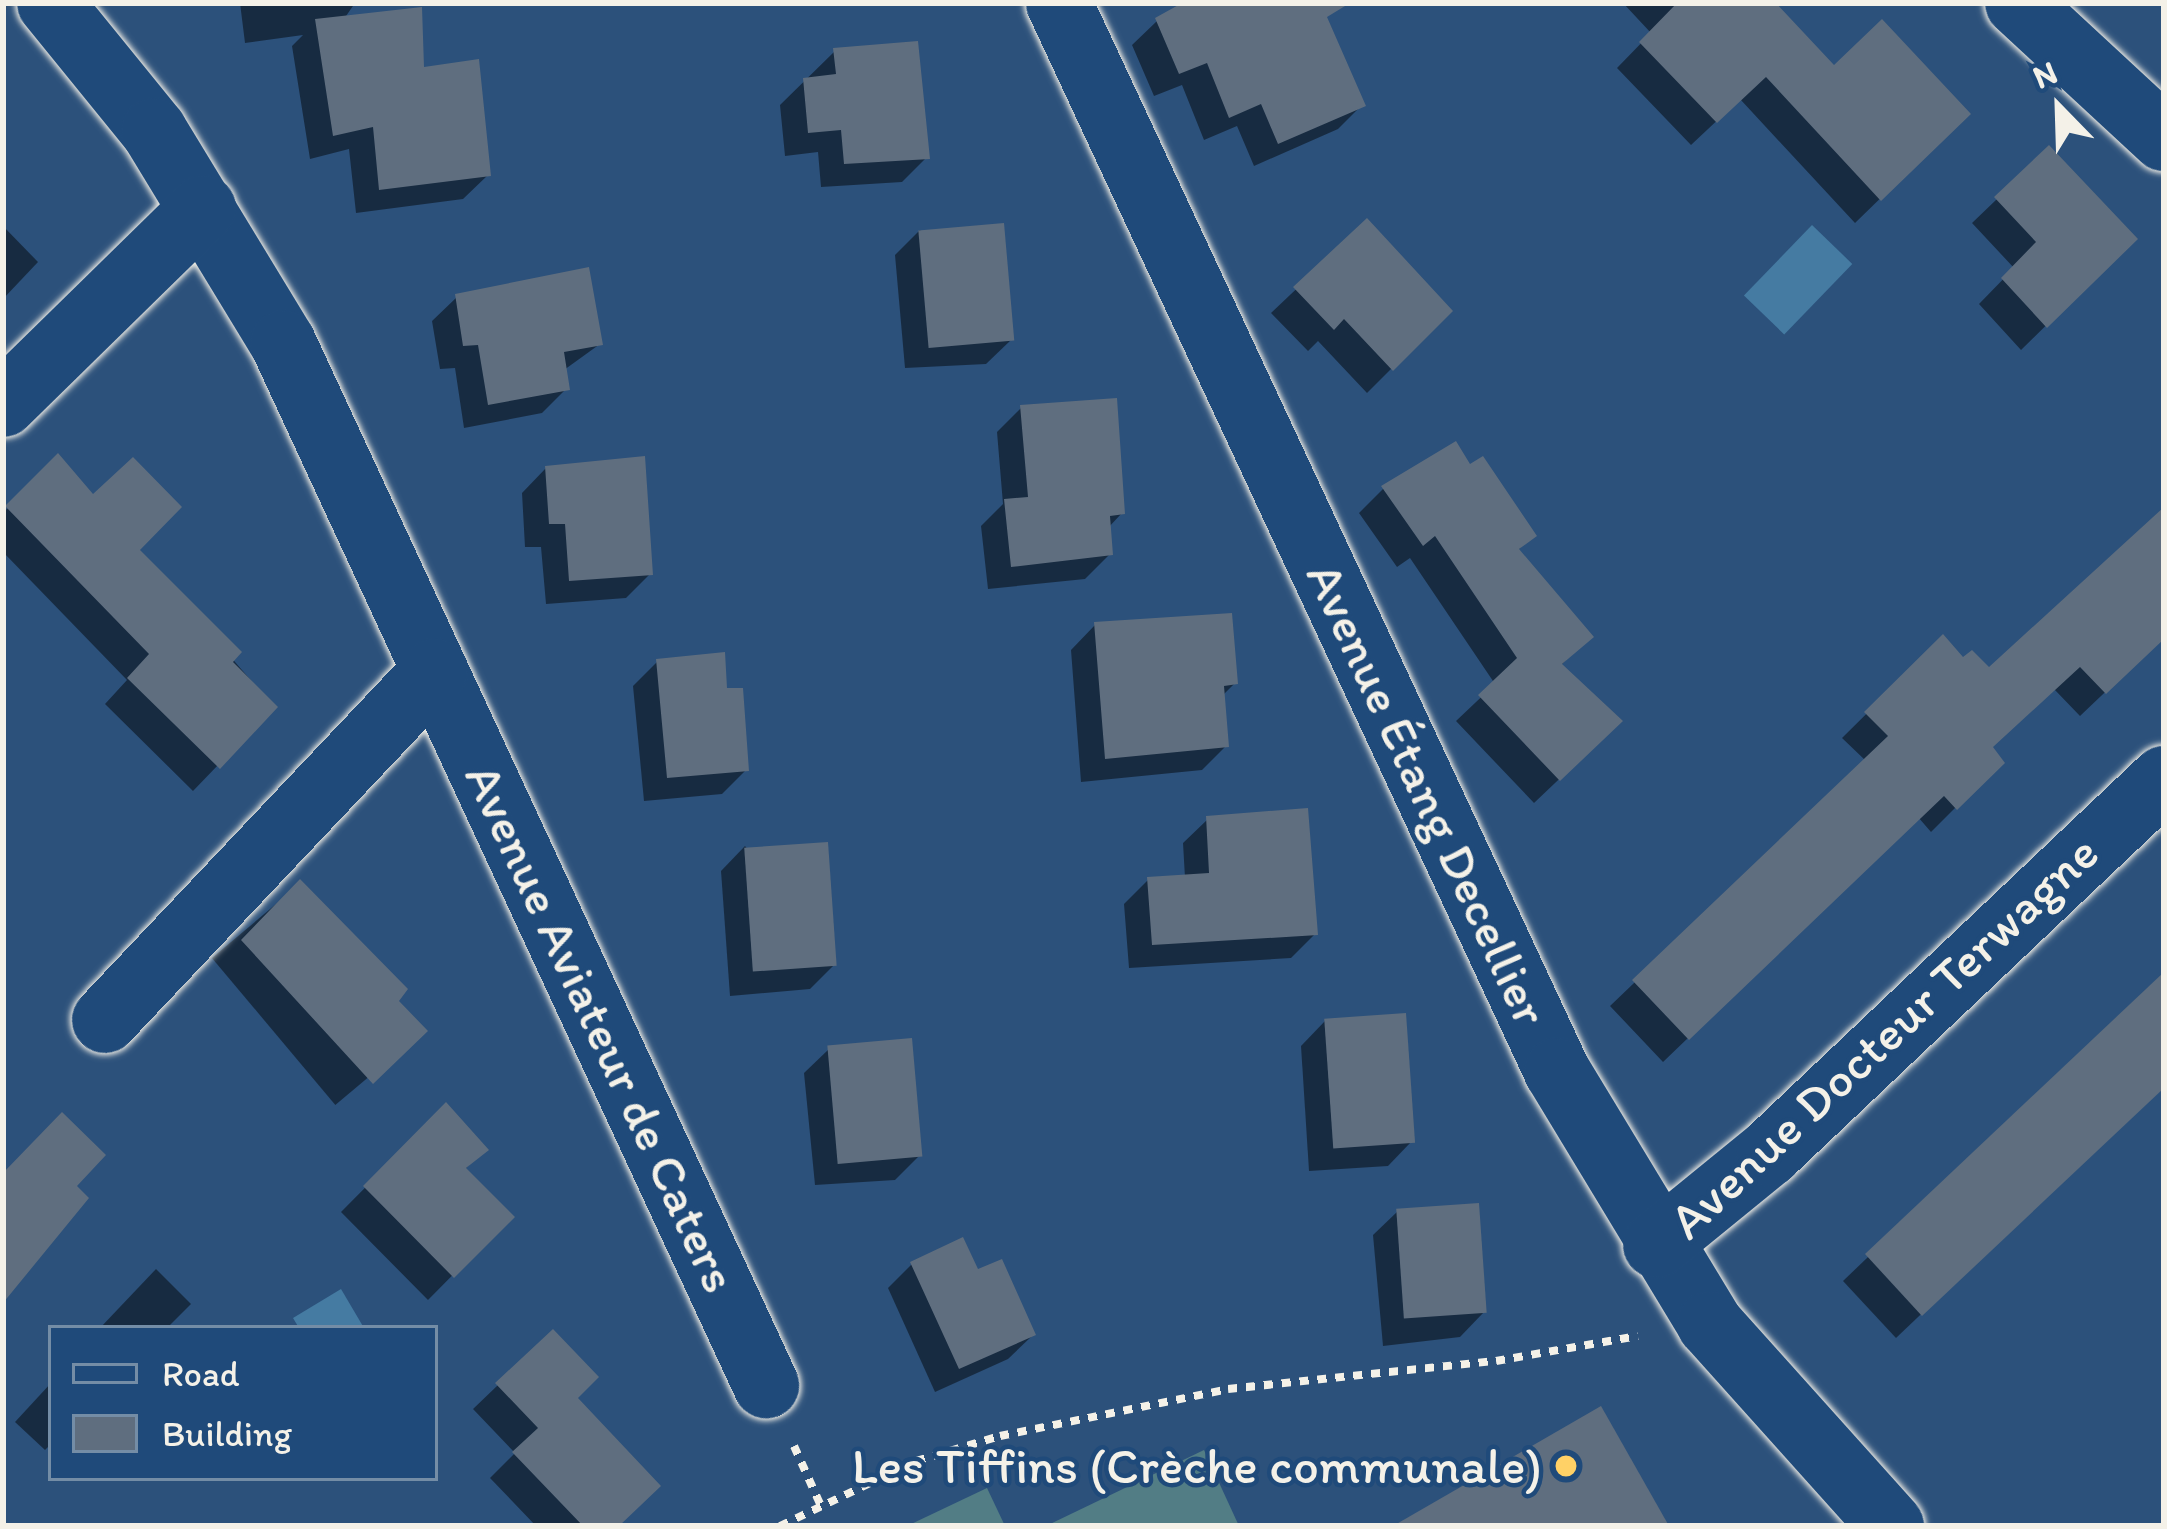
<!DOCTYPE html>
<meta charset="utf-8">
<style>
body{margin:0}
#map{position:relative;width:2167px;height:1529px;overflow:hidden;background:#2c517b;font-family:Itim,sans-serif}
div>[style]{position:absolute}
[style*='--x']{left:calc(var(--x)*1px);top:calc(var(--y)*1px);width:calc(var(--w)*1px);rotate:calc(var(--a)*1deg)}
.green>*{inset:0;background:#527d85}
.water>*{inset:0;background:#457ba2;transform-origin:0 0}
.shadow>*{inset:0;background:#0007;transform-origin:0 0}
.building>*{inset:0;background:#5f6e7f;transform-origin:0 0}
.path>*{height:8px;margin-top:-4px;transform-origin:0;background:repeating-linear-gradient(90deg,#f4f1e8 0 9px,transparent 0 18px)}
.roads{filter:drop-shadow(0 0 3px #f4f1e8) drop-shadow(0 0 3px #f4f1e8)}
.minor>*{height:66px;margin:-33px;padding:0 33px;transform-origin:33px;border-radius:33px;background:#1f4a7a}
.dots>*{width:33px;height:33px;translate:-50% -50%;box-sizing:border-box;border:6px solid #1f4a7a;border-radius:50%}
span{translate:-50% -50%;white-space:nowrap;text-align:center;line-height:1.15;-webkit-text-stroke:9px #1f4a7a;paint-order:stroke}
.street-label{font-size:51px;color:#f4f1e8}
.poi-label{font-size:51px;color:#f4f1e8}
.right{translate:-100% -50%;text-align:right}
.frame{position:absolute;inset:0;border:6px solid #f4f1e8;pointer-events:none}
.legend{position:absolute;left:48px;top:1325px;width:390px;height:156px;box-sizing:border-box;background:#1f4a7a;border:3px solid #748da6;margin:0;padding:15px 21px;list-style:none;font-size:36px;color:#f4f1e8}
.legend li{display:flex;align-items:center;gap:24px;height:60px}
.legend b{width:60px;border:3px solid #748da6}
.north{position:absolute;left:1999px;top:48px;width:120px;height:120px;-webkit-text-stroke:9px #1f4a7a;paint-order:stroke;rotate:337deg;font-size:33px;font-weight:700;line-height:48px;text-align:center;color:#f4f1e8}
.north::after{content:'';display:block;margin:auto;width:42px;height:54px;background:#f4f1e8;clip-path:polygon(50% 0,100% 100%,50% 72%,0 100%)}
</style>
<div id="map">
<div class="green">
<div style="clip-path:polygon(1204px 1450px,1239px 1526px,1049px 1526px,1048px 1525px)"></div>
<div style="clip-path:polygon(987px 1488px,1005px 1526px,907px 1526px)"></div>
</div>
<div class="water">
<div style="left:1812px;top:225px;width:56px;height:98px;rotate:44deg"></div>
<div style="clip-path:polygon(341px 1289px,364px 1328px,299px 1328px,293px 1318px)"></div>
</div>
<div class="shadow">
<div style="clip-path:polygon(240px 3px,355px 3px,344px 19px,422px 70px,488px 175px,463px 199px,356px 213px,349px 149px,310px 159px,292px 46px,303px 35px,245px 43px)"></div>
<div style="clip-path:polygon(1197px 3px,1318px 3px,1362px 105px,1338px 129px,1254px 166px,1237px 126px,1204px 140px,1182px 85px,1154px 96px,1132px 45px,1157px 21px)"></div>
<div style="clip-path:polygon(1623px 3px,1772px 3px,1834px 69px,1967px 114px,1855px 223px,1740px 99px,1691px 145px,1617px 68px,1651px 33px)"></div>
<div style="clip-path:polygon(835px 51px,927px 157px,902px 182px,821px 187px,818px 152px,785px 156px,780px 105px)"></div>
<div style="clip-path:polygon(2049px 149px,2134px 239px,2021px 350px,1979px 304px,2014px 268px,1972px 223px)"></div>
<div style="clip-path:polygon(1367px 222px,1449px 311px,1367px 393px,1318px 341px,1308px 351px,1271px 313px)"></div>
<div style="clip-path:polygon(3px 226px,38px 262px,3px 299px)"></div>
<div style="clip-path:polygon(920px 230px,1011px 340px,986px 364px,905px 368px,895px 255px)"></div>
<div style="clip-path:polygon(457px 297px,600px 344px,564px 370px,566px 389px,542px 413px,464px 428px,455px 368px,440px 369px,432px 321px)"></div>
<div style="clip-path:polygon(1021px 408px,1122px 513px,1108px 528px,1110px 554px,1085px 579px,988px 589px,981px 526px,1003px 504px,997px 432px)"></div>
<div style="clip-path:polygon(58px 457px,274px 707px,193px 791px,105px 704px,127px 680px,3px 552px,3px 513px)"></div>
<div style="clip-path:polygon(546px 468px,650px 574px,626px 598px,546px 604px,541px 547px,525px 547px,522px 493px)"></div>
<div style="clip-path:polygon(1469px 468px,1533px 535px,1517px 551px,1590px 637px,1560px 666px,1595px 745px,1534px 803px,1456px 721px,1495px 684px,1410px 558px,1397px 567px,1359px 513px,1383px 489px)"></div>
<div style="clip-path:polygon(2164px 528px,2164px 636px,2080px 716px,2054px 689px,1990px 748px,2001px 762px,1931px 832px,1918px 817px,1663px 1062px,1610px 1006px,1866px 761px,1842px 738px,1943px 638px,1963px 661px,1989px 672px)"></div>
<div style="clip-path:polygon(1095px 625px,1235px 683px,1222px 696px,1226px 746px,1202px 770px,1081px 782px,1071px 650px)"></div>
<div style="clip-path:polygon(657px 662px,724px 691px,746px 770px,722px 794px,644px 801px,633px 686px)"></div>
<div style="clip-path:polygon(1208px 819px,1315px 934px,1291px 958px,1129px 968px,1124px 904px,1148px 880px,1185px 878px,1183px 843px)"></div>
<div style="clip-path:polygon(745px 846px,834px 965px,810px 989px,730px 996px,721px 871px)"></div>
<div style="left:300px;top:884px;width:192px;height:115px;rotate:50deg"></div>
<div style="clip-path:polygon(2164px 973px,2164px 1083px,1896px 1338px,1843px 1281px)"></div>
<div style="clip-path:polygon(1325px 1021px,1412px 1141px,1388px 1166px,1309px 1171px,1301px 1046px)"></div>
<div style="clip-path:polygon(829px 1049px,919px 1156px,895px 1180px,815px 1185px,804px 1073px)"></div>
<div style="clip-path:polygon(446px 1106px,485px 1149px,464px 1170px,510px 1217px,428px 1300px,341px 1212px)"></div>
<div style="clip-path:polygon(1398px 1211px,1484px 1312px,1460px 1337px,1383px 1346px,1373px 1235px)"></div>
<div style="clip-path:polygon(912px 1264px,976px 1273px,1033px 1335px,1008px 1359px,935px 1392px,888px 1288px)"></div>
<div style="clip-path:polygon(156px 1269px,191px 1304px,167px 1328px,100px 1328px)"></div>
<div style="clip-path:polygon(552px 1333px,574px 1398px,616px 1526px,536px 1526px,490px 1478px,515px 1453px,473px 1409px)"></div>
<div style="clip-path:polygon(51px 1383px,51px 1444px,45px 1450px,15px 1422px)"></div>
</div>
<div class="building">
<div style="clip-path:polygon(1182px 3px,1350px 3px,1327px 17px,1366px 106px,1278px 144px,1261px 104px,1229px 118px,1207px 63px,1179px 74px,1155px 18px)"></div>
<div style="clip-path:polygon(1677px 3px,1776px 3px,1834px 65px,1882px 19px,1971px 114px,1881px 201px,1766px 77px,1717px 123px,1639px 42px)"></div>
<div style="clip-path:polygon(422px 7px,424px 67px,479px 59px,491px 176px,379px 190px,373px 127px,333px 136px,315px 19px)"></div>
<div style="clip-path:polygon(918px 41px,930px 159px,844px 164px,841px 130px,808px 133px,803px 78px,836px 74px,833px 48px)"></div>
<div style="clip-path:polygon(2049px 145px,2138px 239px,2047px 328px,2001px 278px,2036px 242px,1994px 197px)"></div>
<div style="clip-path:polygon(1367px 218px,1453px 311px,1393px 371px,1344px 319px,1334px 330px,1293px 287px)"></div>
<div style="left:1004px;top:223px;width:118px;height:86px;rotate:85deg"></div>
<div style="clip-path:polygon(589px 267px,603px 345px,564px 352px,570px 390px,488px 405px,478px 345px,463px 346px,455px 294px)"></div>
<div style="clip-path:polygon(1117px 398px,1125px 514px,1110px 516px,1113px 555px,1011px 567px,1004px 499px,1028px 497px,1020px 405px)"></div>
<div style="clip-path:polygon(1456px 441px,1470px 464px,1483px 456px,1537px 536px,1519px 549px,1594px 637px,1562px 664px,1623px 721px,1560px 781px,1478px 695px,1517px 658px,1435px 536px,1423px 546px,1381px 486px)"></div>
<div style="clip-path:polygon(58px 453px,93px 494px,133px 457px,182px 507px,140px 550px,242px 652px,233px 662px,278px 707px,220px 769px,127px 678px,149px 654px,5px 506px)"></div>
<div style="clip-path:polygon(645px 456px,653px 575px,569px 581px,565px 524px,549px 524px,545px 466px)"></div>
<div style="clip-path:polygon(2164px 507px,2164px 639px,2106px 694px,2080px 667px,1993px 747px,2005px 763px,1957px 810px,1944px 796px,1689px 1040px,1632px 980px,1888px 736px,1864px 712px,1943px 634px,1963px 657px,1972px 650px,1989px 667px)"></div>
<div style="clip-path:polygon(1232px 613px,1238px 684px,1224px 686px,1229px 747px,1105px 759px,1094px 622px)"></div>
<div style="clip-path:polygon(725px 652px,727px 688px,743px 688px,749px 771px,667px 778px,656px 659px)"></div>
<div style="clip-path:polygon(1308px 808px,1318px 935px,1152px 945px,1147px 877px,1209px 873px,1206px 816px)"></div>
<div style="left:828px;top:842px;width:124px;height:84px;rotate:86deg"></div>
<div style="clip-path:polygon(300px 879px,408px 989px,399px 1001px,428px 1031px,373px 1084px,241px 940px)"></div>
<div style="clip-path:polygon(2164px 972px,2164px 1088px,1922px 1316px,1865px 1254px)"></div>
<div style="left:1406px;top:1013px;width:130px;height:82px;rotate:86deg"></div>
<div style="left:912px;top:1038px;width:119px;height:85px;rotate:85deg"></div>
<div style="clip-path:polygon(446px 1102px,489px 1150px,466px 1168px,515px 1217px,454px 1278px,363px 1186px)"></div>
<div style="clip-path:polygon(62px 1112px,106px 1155px,77px 1186px,89px 1198px,3px 1303px,3px 1173px)"></div>
<div style="left:1479px;top:1203px;width:110px;height:83px;rotate:86deg"></div>
<div style="clip-path:polygon(963px 1237px,978px 1269px,1002px 1259px,1036px 1335px,959px 1369px,910px 1262px)"></div>
<div style="clip-path:polygon(553px 1329px,599px 1377px,578px 1398px,661px 1486px,619px 1526px,583px 1526px,512px 1452px,538px 1428px,495px 1383px)"></div>
<div style="clip-path:polygon(1601px 1406px,1669px 1526px,1393px 1526px)"></div>
</div>
<div class="path">
<div style="--x:794;--y:1446;--w:66;--a:65.8"></div>
<div style="--x:780;--y:1526;--w:151;--a:-25.5"></div>
<div style="--x:916;--y:1461;--w:88;--a:-16.6"></div>
<div style="--x:1000;--y:1436;--w:233;--a:-11.6"></div>
<div style="--x:1228;--y:1389;--w:269;--a:-6"></div>
<div style="--x:1496;--y:1361;--w:144;--a:-10"></div>
</div>
<div class="roads">
<div class="minor">
<div style="--x:50;--y:3;--w:165;--a:50.9"></div>
<div style="--x:154;--y:131;--w:248;--a:58.7"></div>
<div style="--x:283;--y:343;--w:1149;--a:65.13"></div>
<div style="--x:1059;--y:3;--w:1178;--a:65"></div>
<div style="--x:1557;--y:1071;--w:296;--a:58.8"></div>
<div style="--x:1710;--y:1324;--w:271;--a:48.1"></div>
<div style="--x:2018;--y:3;--w:199;--a:42.8"></div>
<div style="--x:3;--y:404;--w:280;--a:-44.4"></div>
<div style="--x:105;--y:1020;--w:480;--a:-46.6"></div>
<div style="--x:1656;--y:1245;--w:146;--a:-39.2"></div>
<div style="--x:1769;--y:1153;--w:544;--a:-43.44"></div>
</div>
</div>
<div class="dots">
<div style="left:1566px;top:1466px;background:#ffd166"></div>
</div>
<div class="street-label">
<span style="left:1427px;top:794px;rotate:65deg">Avenue Étang Decellier</span>
<span style="left:601px;top:1028px;rotate:65deg">Avenue Aviateur de Caters</span>
<span style="left:1884px;top:1037px;rotate:-43deg">Avenue Docteur Terwagne</span>
</div>
<div class="poi-label">
<span class="right" style="left:1542px;top:1466px">Les Tiffins (Crèche communale)</span>
</div>
<div class="frame"></div>
<ul class="legend">
<li><b style="height:15px;background:#1f4a7a"></b>Road</li>
<li><b style="height:33px;background:#5f6e7f"></b>Building</li>
</ul>
<div class="north">N</div>
</div>
